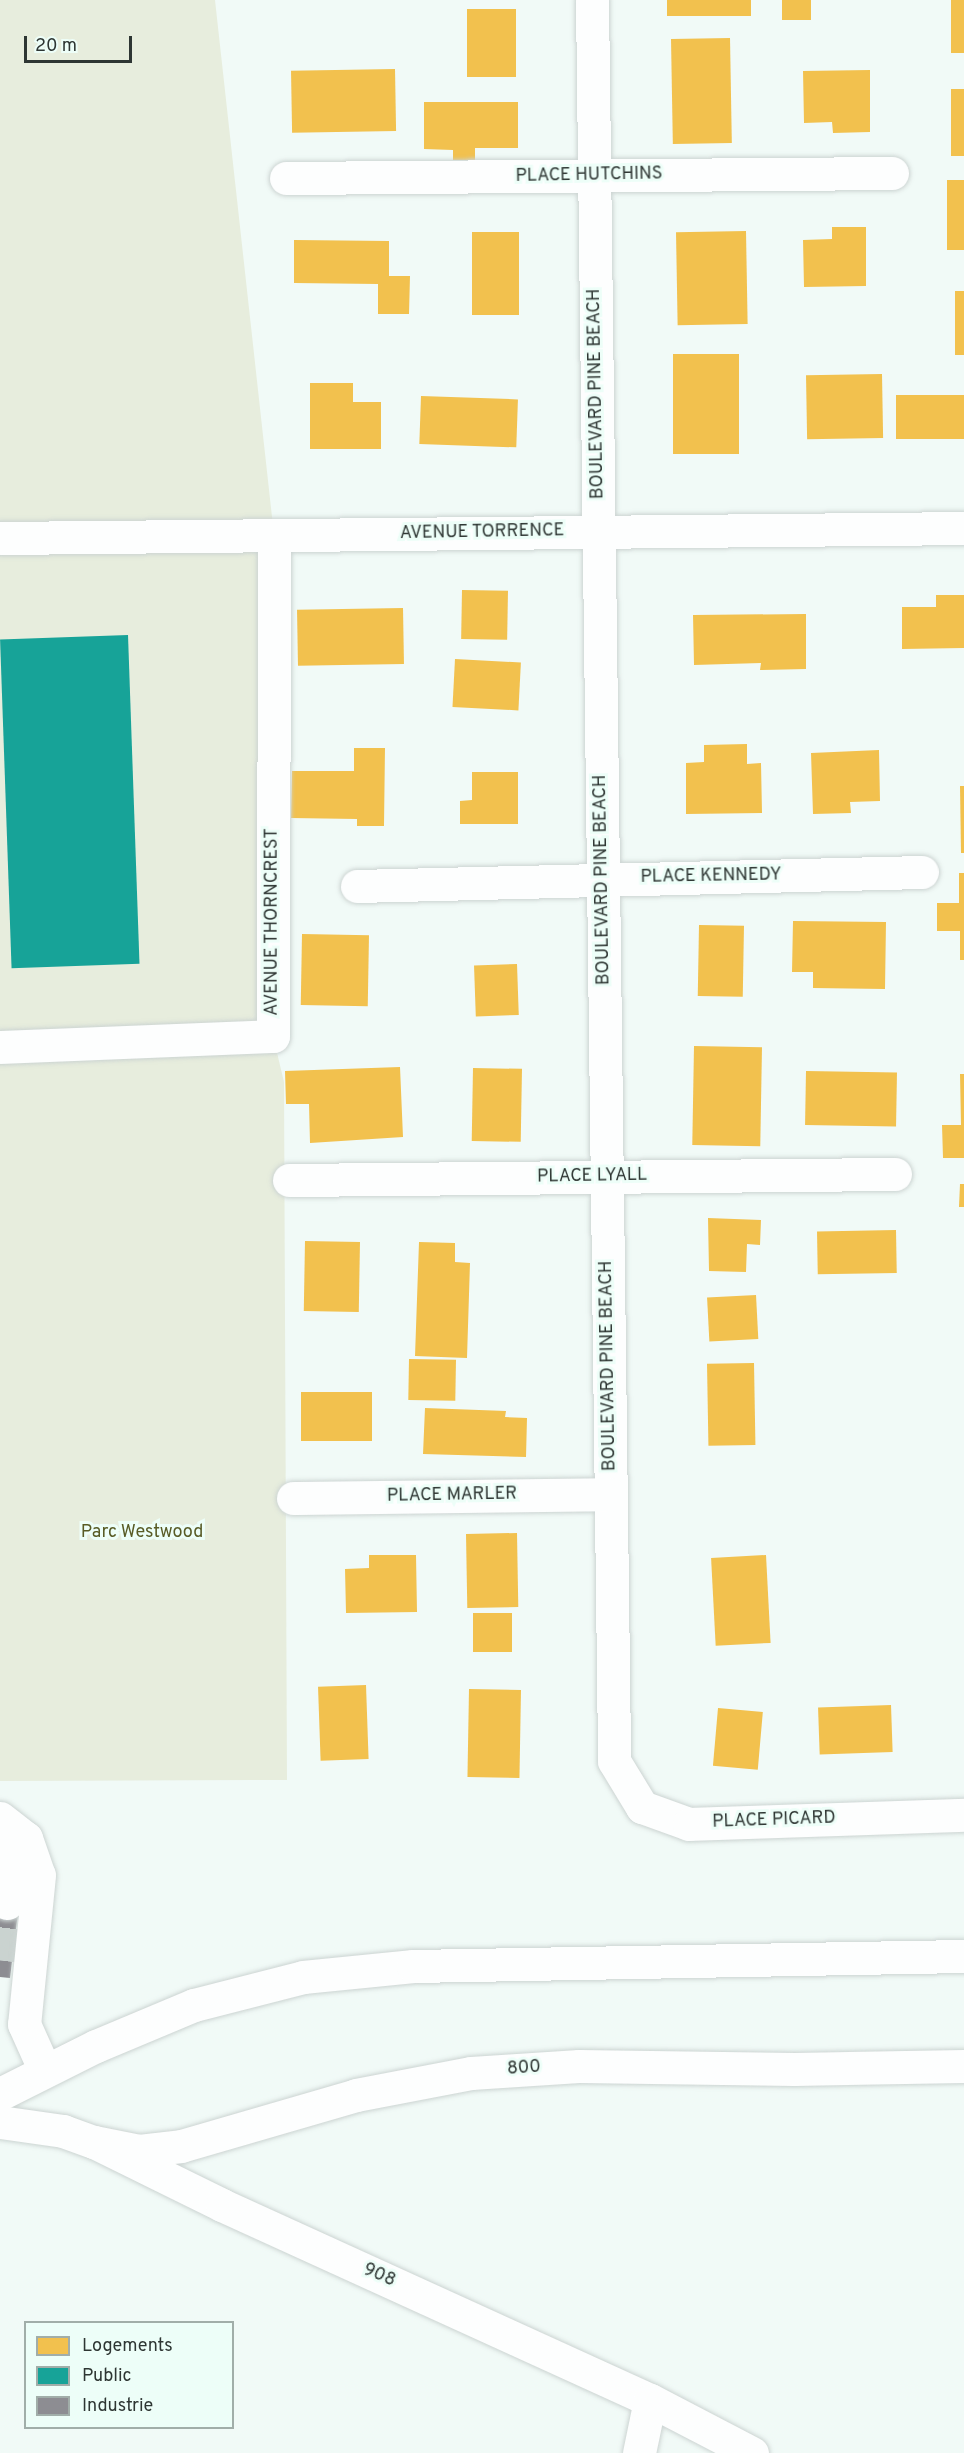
<!DOCTYPE html>
<style>
body{margin:0}
#map{position:relative;width:964px;height:2453px;overflow:hidden;background:#f1faf7;font-family:Overpass,sans-serif}
div>[style]{position:absolute}
[style*='--x']{left:calc(var(--x)*1px);top:calc(var(--y)*1px);width:calc(var(--w)*1px);rotate:calc(var(--a)*1deg)}
.green>*{inset:0;background:#e7eddd}
.homes>*{inset:0;background:#f2c14e;transform-origin:0 0}
.public>*{inset:0;background:#17a398;transform-origin:0 0}
.industry>*{inset:0;background:#8d8d92}
.minor-tunnel>*{height:33px;margin-top:-16.5px;transform-origin:0;background:repeating-linear-gradient(90deg,#cad3d0 0 33px,transparent 0 49px)}
.roads{filter:drop-shadow(0 0 2px #ccd4d2) drop-shadow(0 0 2px #ccd4d2)}
.minor>*{height:33px;margin:-16.5px;padding:0 16.5px;transform-origin:16.5px;border-radius:16.5px;background:#fdfefe}
span{translate:-50% -50%;white-space:nowrap;text-align:center;line-height:1.15;-webkit-text-stroke:6px #edfef8;paint-order:stroke}
.street-label{font-size:18px;color:#2e3633}
.park-label{font-size:18px;color:#585b25}
.legend{position:absolute;left:24px;top:2321px;width:210px;height:108px;box-sizing:border-box;background:#edfef8;border:2px solid #a1aea9;margin:0;padding:8px 10px;list-style:none;font-size:18px;color:#2e3633}
.legend li{display:flex;align-items:center;gap:12px;height:30px}
.legend b{width:30px;border:2px solid #a1aea9}
.scale{position:absolute;left:24px;top:36px;width:108px;height:27px;box-sizing:border-box;border:3px solid #2e3633;border-top:0;padding-left:8px;font-size:18px;line-height:21px;white-space:nowrap;color:#2e3633;-webkit-text-stroke:4px #edfef8;paint-order:stroke}
</style>
<div id="map">
<div class="green">
<div style="clip-path:polygon(0 0,215px 0,274px 535px,273px 1036px,284px 1082px,287px 1780px,0 1781px)"></div>
</div>
<div class="homes">
<div style="left:667px;top:0;width:84px;height:16px"></div>
<div style="left:782px;top:0;width:29px;height:20px"></div>
<div style="left:951px;top:0;width:13px;height:53px"></div>
<div style="left:467px;top:9px;width:49px;height:68px"></div>
<div style="left:730px;top:38px;width:105px;height:59px;rotate:89deg"></div>
<div style="left:395px;top:69px;width:62px;height:104px;rotate:89deg"></div>
<div style="clip-path:polygon(870px 70px,870px 132px,833px 133px,832px 122px,804px 123px,803px 71px)"></div>
<div style="left:951px;top:89px;width:13px;height:67px"></div>
<div style="clip-path:polygon(424px 102px,518px 102px,518px 148px,475px 148px,475px 160px,453px 160px,453px 150px,424px 149px)"></div>
<div style="left:947px;top:180px;width:17px;height:70px"></div>
<div style="clip-path:polygon(832px 227px,866px 227px,866px 286px,804px 287px,803px 240px,832px 239px)"></div>
<div style="left:746px;top:231px;width:93px;height:70px;rotate:89deg"></div>
<div style="left:472px;top:232px;width:47px;height:83px"></div>
<div style="clip-path:polygon(294px 240px,389px 241px,389px 276px,410px 276px,409px 314px,378px 314px,378px 284px,294px 283px)"></div>
<div style="left:955px;top:291px;width:9px;height:64px"></div>
<div style="left:673px;top:354px;width:66px;height:100px"></div>
<div style="left:882px;top:374px;width:64px;height:76px;rotate:89deg"></div>
<div style="clip-path:polygon(310px 383px,353px 383px,353px 402px,381px 402px,381px 449px,310px 449px)"></div>
<div style="left:964px;top:395px;width:44px;height:68px;rotate:90deg"></div>
<div style="left:421px;top:396px;width:97px;height:48px;rotate:2deg"></div>
<div style="left:462px;top:590px;width:46px;height:49px;rotate:1deg"></div>
<div style="clip-path:polygon(936px 595px,964px 595px,964px 648px,902px 649px,902px 607px,936px 607px)"></div>
<div style="left:403px;top:608px;width:56px;height:106px;rotate:89deg"></div>
<div style="clip-path:polygon(806px 614px,806px 669px,760px 670px,761px 663px,694px 665px,693px 615px)"></div>
<div style="left:455px;top:659px;width:66px;height:48px;rotate:3deg"></div>
<div style="clip-path:polygon(747px 744px,747px 764px,761px 763px,762px 813px,686px 814px,686px 763px,704px 762px,704px 745px)"></div>
<div style="clip-path:polygon(354px 748px,385px 748px,384px 826px,357px 826px,357px 819px,291px 818px,292px 771px,354px 771px)"></div>
<div style="clip-path:polygon(879px 750px,880px 801px,850px 802px,851px 813px,813px 814px,811px 753px)"></div>
<div style="clip-path:polygon(472px 772px,518px 772px,518px 824px,460px 824px,460px 801px,472px 800px)"></div>
<div style="clip-path:polygon(960px 786px,964px 786px,964px 853px,961px 853px)"></div>
<div style="clip-path:polygon(959px 873px,964px 873px,964px 960px,960px 960px,960px 931px,937px 931px,937px 903px,959px 903px)"></div>
<div style="clip-path:polygon(793px 921px,886px 922px,885px 989px,813px 988px,813px 972px,792px 972px)"></div>
<div style="left:699px;top:925px;width:45px;height:71px;rotate:1deg"></div>
<div style="left:302px;top:934px;width:67px;height:71px;rotate:1deg"></div>
<div style="left:517px;top:964px;width:51px;height:43px;rotate:88deg"></div>
<div style="left:694px;top:1046px;width:68px;height:99px;rotate:1deg"></div>
<div style="clip-path:polygon(400px 1067px,403px 1137px,310px 1143px,309px 1104px,286px 1104px,285px 1071px)"></div>
<div style="left:473px;top:1068px;width:49px;height:73px;rotate:1deg"></div>
<div style="left:806px;top:1071px;width:91px;height:54px;rotate:1deg"></div>
<div style="clip-path:polygon(960px 1074px,964px 1074px,964px 1158px,943px 1158px,942px 1125px,961px 1125px)"></div>
<div style="clip-path:polygon(960px 1184px,964px 1184px,964px 1207px,959px 1207px)"></div>
<div style="clip-path:polygon(708px 1218px,761px 1220px,760px 1245px,747px 1244px,746px 1272px,709px 1271px)"></div>
<div style="left:896px;top:1230px;width:43px;height:79px;rotate:89deg"></div>
<div style="left:305px;top:1241px;width:55px;height:70px;rotate:1deg"></div>
<div style="clip-path:polygon(419px 1242px,455px 1243px,455px 1262px,470px 1263px,467px 1358px,415px 1356px)"></div>
<div style="left:756px;top:1295px;width:44px;height:49px;rotate:87deg"></div>
<div style="left:409px;top:1359px;width:47px;height:41px;rotate:1deg"></div>
<div style="left:754px;top:1363px;width:82px;height:47px;rotate:89deg"></div>
<div style="left:301px;top:1392px;width:71px;height:49px"></div>
<div style="clip-path:polygon(425px 1408px,506px 1411px,505px 1417px,527px 1418px,526px 1457px,423px 1454px)"></div>
<div style="left:517px;top:1533px;width:74px;height:51px;rotate:89deg"></div>
<div style="clip-path:polygon(369px 1555px,416px 1555px,417px 1612px,346px 1613px,345px 1569px,369px 1568px)"></div>
<div style="left:766px;top:1555px;width:88px;height:55px;rotate:87deg"></div>
<div style="left:473px;top:1613px;width:39px;height:39px"></div>
<div style="left:366px;top:1685px;width:74px;height:48px;rotate:88deg"></div>
<div style="left:469px;top:1689px;width:52px;height:88px;rotate:1deg"></div>
<div style="left:891px;top:1705px;width:47px;height:73px;rotate:88deg"></div>
<div style="left:718px;top:1708px;width:45px;height:58px;rotate:5deg"></div>
</div>
<div class="public">
<div style="left:128px;top:635px;width:329px;height:128px;rotate:88deg"></div>
</div>
<div class="industry">
<div style="clip-path:polygon(0 1902px,19px 1904px,10px 1978px,0 1977px)"></div>
</div>
<div class="minor-tunnel">
<div style="--x:0;--y:1960;--w:57;--a:-83"></div>
</div>
<div class="roads">
<div class="minor">
<div style="--x:592;--y:0;--w:1761;--a:89.28"></div>
<div style="--x:614;--y:1761;--w:54;--a:58.7"></div>
<div style="--x:642;--y:1807;--w:50;--a:19.9"></div>
<div style="--x:689;--y:1824;--w:275;--a:-1.9"></div>
<div style="--x:286;--y:178;--w:606;--a:-0.47"></div>
<div style="--x:0;--y:538;--w:964;--a:-0.59"></div>
<div style="--x:357;--y:886;--w:565;--a:-1.42"></div>
<div style="--x:0;--y:1047;--w:273;--a:-2.3"></div>
<div style="--x:273;--y:1036;--w:501;--a:-89.89"></div>
<div style="--x:289;--y:1180;--w:606;--a:-0.57"></div>
<div style="--x:293;--y:1498;--w:317;--a:-0.7"></div>
<div style="--x:0;--y:1818;--w:33;--a:38"></div>
<div style="--x:26;--y:1838;--w:39;--a:71"></div>
<div style="--x:39;--y:1875;--w:150;--a:95.7"></div>
<div style="--x:24;--y:2024;--w:51;--a:65.9"></div>
<div style="--x:0;--y:1839;--w:24;--a:68"></div>
<div style="--x:9;--y:1861;--w:42;--a:92.7"></div>
<div style="--x:0;--y:2094;--w:107;--a:-26.6"></div>
<div style="--x:96;--y:2046;--w:106;--a:-22.7"></div>
<div style="--x:194;--y:2005;--w:113;--a:-14.4"></div>
<div style="--x:303;--y:1977;--w:111;--a:-5.7"></div>
<div style="--x:413;--y:1966;--w:551;--a:-1.04"></div>
<div style="--x:0;--y:2122;--w:64;--a:8.1"></div>
<div style="--x:63;--y:2131;--w:33;--a:20"></div>
<div style="--x:94;--y:2142;--w:143;--a:26.2"></div>
<div style="--x:222;--y:2205;--w:470;--a:24.5"></div>
<div style="--x:650;--y:2400;--w:115;--a:27.5"></div>
<div style="--x:94;--y:2142;--w:46;--a:11.3"></div>
<div style="--x:139;--y:2151;--w:42;--a:-6.8"></div>
<div style="--x:181;--y:2146;--w:182;--a:-16.2"></div>
<div style="--x:356;--y:2095;--w:117;--a:-10.8"></div>
<div style="--x:471;--y:2073;--w:108;--a:-3.7"></div>
<div style="--x:579;--y:2066;--w:215;--a:0.8"></div>
<div style="--x:794;--y:2069;--w:170;--a:-1"></div>
<div style="--x:639;--y:2453;--w:54;--a:-78.3"></div>
</div>
</div>
<div class="street-label">
<span style="left:589px;top:176px;rotate:-1deg">PLACE HUTCHINS</span>
<span style="left:597px;top:394px;rotate:-91deg">BOULEVARD PINE BEACH</span>
<span style="left:482px;top:533px;rotate:-1deg">AVENUE TORRENCE</span>
<span style="left:711px;top:877px;rotate:-1deg">PLACE KENNEDY</span>
<span style="left:603px;top:880px;rotate:-91deg">BOULEVARD PINE BEACH</span>
<span style="left:273px;top:922px;rotate:-90deg">AVENUE THORNCREST</span>
<span style="left:592px;top:1177px;rotate:-1deg">PLACE LYALL</span>
<span style="left:609px;top:1366px;rotate:-91deg">BOULEVARD PINE BEACH</span>
<span style="left:452px;top:1496px;rotate:-1deg">PLACE MARLER</span>
<span style="left:774px;top:1821px;rotate:-2deg">PLACE PICARD</span>
<span style="left:524px;top:2069px;rotate:-4deg">800</span>
<span style="left:379px;top:2276px;rotate:24deg">908</span>
</div>
<div class="park-label">
<span style="left:142px;top:1533px">Parc Westwood</span>
</div>
<ul class="legend">
<li><b style="height:16px;background:#f2c14e"></b>Logements</li>
<li><b style="height:16px;background:#17a398"></b>Public</li>
<li><b style="height:16px;background:#8d8d92"></b>Industrie</li>
</ul>
<div class="scale">20 m</div>
</div>
